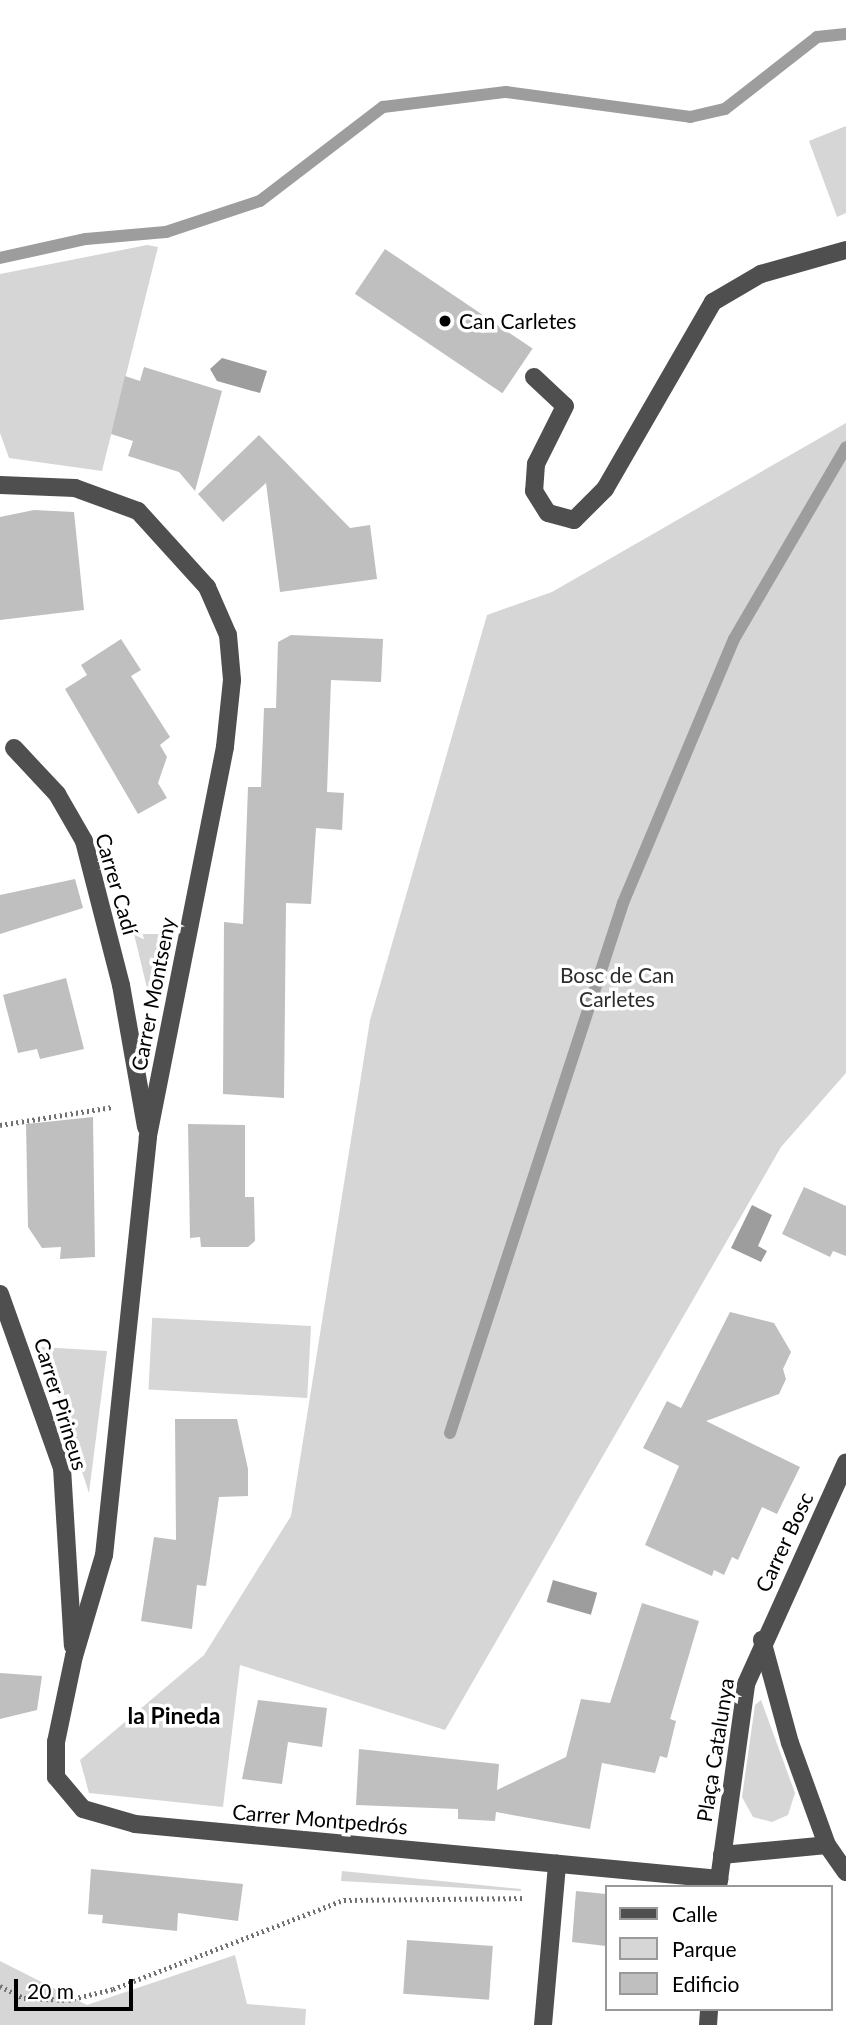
<!DOCTYPE html>
<meta charset="utf-8">
<style>
body{margin:0}
#map{position:relative;width:846px;height:2025px;overflow:hidden;background:#fff;font-family:Lato,sans-serif}
div>[style]{position:absolute}
[style*='--x']{left:calc(var(--x)*1px);top:calc(var(--y)*1px);width:calc(var(--w)*1px);rotate:calc(var(--a)*1deg)}
.green>*{inset:0;background:#d6d6d6;transform-origin:0 0}
.water>*{inset:0;background:#9d9d9d;transform-origin:0 0}
.stream>*{height:12px;margin:-6px;padding:0 6px;transform-origin:6px;border-radius:6px;background:#9d9d9d}
.building>*{inset:0;background:#bfbfbf;transform-origin:0 0}
.path>*{height:4.5px;margin-top:-2.25px;transform-origin:0;background:repeating-linear-gradient(90deg,#717171 0 2px,transparent 0 5.5px)}
.minor>*{height:18px;margin:-9px;padding:0 9px;transform-origin:9px;border-radius:9px;background:#4f4f4f}
.dots>*{width:19px;height:19px;translate:-50% -50%;box-sizing:border-box;border:4px solid #fff;border-radius:50%}
span{translate:-50% -50%;white-space:nowrap;text-align:center;line-height:1.15;-webkit-text-stroke:7px #fff;paint-order:stroke}
.poi-label{font-size:21px;color:#000}
.left{translate:0 -50%;text-align:left}
.street-label{font-size:21px;color:#000}
.park-label{font-size:21px;color:#2d2d2d}
.neighbourhood-label{font-size:23px;color:#000;font-weight:700}
.legend{position:absolute;left:605px;top:1885px;width:228px;height:126px;box-sizing:border-box;background:#fff;border:2px solid #999;margin:0;padding:9px 12px;list-style:none;font-size:21px;color:#000}
.legend li{display:flex;align-items:center;gap:14px;height:35px}
.legend b{width:35px;border:2px solid #999}
.scale{position:absolute;left:14px;top:1979px;width:119px;height:32px;box-sizing:border-box;border:4px solid #000;border-top:0;padding-left:9px;font-size:21px;line-height:24px;white-space:nowrap;color:#000;-webkit-text-stroke:5px #fff;paint-order:stroke}
</style>
<div id="map">
<div class="green">
<div style="clip-path:polygon(846px 126px,846px 213px,837px 217px,809px 141px)"></div>
<div style="clip-path:polygon(147px 245px,158px 247px,102px 471px,9px 458px,0 433px,0 274px)"></div>
<div style="clip-path:polygon(846px 423px,846px 1073px,781px 1147px,445px 1730px,240px 1665px,223px 1807px,89px 1793px,80px 1760px,204px 1655px,291px 1516px,370px 1020px,487px 615px,552px 592px)"></div>
<div style="clip-path:polygon(134px 934px,165px 934px,152px 1009px)"></div>
<div style="left:311px;top:1326px;width:72px;height:159px;rotate:93deg"></div>
<div style="clip-path:polygon(41px 1347px,107px 1351px,89px 1493px)"></div>
<div style="clip-path:polygon(761px 1700px,795px 1793px,788px 1815px,772px 1822px,753px 1817px,742px 1797px,755px 1705px)"></div>
<div style="clip-path:polygon(342px 1871px,521px 1889px,521px 1891px,341px 1881px)"></div>
<div style="clip-path:polygon(235px 1955px,247px 2004px,306px 2009px,305px 2025px,0 2025px,0 1961px,87px 2005px)"></div>
</div>
<div class="water">
<div style="clip-path:polygon(222px 358px,267px 371px,260px 393px,217px 381px,210px 369px)"></div>
<div style="clip-path:polygon(752px 1205px,772px 1215px,758px 1246px,767px 1251px,761px 1262px,731px 1248px)"></div>
<div style="left:553px;top:1580px;width:46px;height:23px;rotate:16deg"></div>
</div>
<div class="stream">
<div style="--x:0;--y:258;--w:88;--a:-12.5"></div>
<div style="--x:86;--y:239;--w:80;--a:-5"></div>
<div style="--x:166;--y:232;--w:99;--a:-18.3"></div>
<div style="--x:260;--y:201;--w:155;--a:-37.4"></div>
<div style="--x:383;--y:107;--w:124;--a:-7"></div>
<div style="--x:506;--y:92;--w:186;--a:7.7"></div>
<div style="--x:690;--y:117;--w:36;--a:-13"></div>
<div style="--x:725;--y:109;--w:117;--a:-38"></div>
<div style="--x:817;--y:37;--w:29;--a:-6"></div>
<div style="--x:450;--y:1433;--w:558;--a:-71.92"></div>
<div style="--x:623;--y:903;--w:286;--a:-67.2"></div>
<div style="--x:734;--y:639;--w:222;--a:-59.7"></div>
</div>
<div class="building">
<div style="left:385px;top:249px;width:178px;height:54px;rotate:34deg"></div>
<div style="clip-path:polygon(144px 367px,222px 391px,195px 491px,179px 472px,128px 456px,133px 441px,111px 434px,125px 376px,140px 381px)"></div>
<div style="clip-path:polygon(259px 435px,350px 528px,370px 525px,377px 579px,280px 592px,266px 483px,223px 522px,198px 494px)"></div>
<div style="clip-path:polygon(34px 510px,74px 512px,84px 610px,0 620px,0 517px)"></div>
<div style="clip-path:polygon(291px 635px,383px 639px,381px 682px,331px 680px,327px 792px,344px 793px,342px 830px,316px 828px,311px 904px,286px 903px,284px 1098px,223px 1094px,224px 922px,243px 924px,248px 787px,261px 787px,264px 708px,276px 708px,278px 642px)"></div>
<div style="clip-path:polygon(121px 639px,141px 670px,131px 676px,170px 737px,160px 745px,167px 757px,158px 783px,167px 798px,138px 814px,65px 689px,87px 675px,81px 665px)"></div>
<div style="clip-path:polygon(75px 879px,83px 908px,0 934px,0 895px)"></div>
<div style="clip-path:polygon(66px 978px,84px 1049px,40px 1059px,37px 1049px,18px 1053px,3px 995px)"></div>
<div style="clip-path:polygon(93px 1117px,95px 1257px,60px 1259px,61px 1247px,42px 1248px,28px 1227px,26px 1124px)"></div>
<div style="clip-path:polygon(188px 1124px,245px 1125px,245px 1197px,254px 1197px,255px 1241px,248px 1247px,201px 1247px,200px 1237px,190px 1238px)"></div>
<div style="clip-path:polygon(804px 1187px,846px 1206px,846px 1256px,833px 1251px,830px 1257px,782px 1234px)"></div>
<div style="clip-path:polygon(730px 1312px,774px 1323px,791px 1352px,783px 1369px,786px 1379px,779px 1394px,706px 1421px,800px 1467px,777px 1514px,762px 1507px,738px 1560px,732px 1557px,724px 1575px,714px 1570px,712px 1576px,645px 1545px,679px 1466px,643px 1448px,667px 1401px,681px 1408px)"></div>
<div style="clip-path:polygon(175px 1419px,237px 1419px,248px 1469px,248px 1496px,219px 1497px,206px 1586px,197px 1585px,192px 1629px,141px 1621px,154px 1537px,176px 1540px)"></div>
<div style="clip-path:polygon(642px 1603px,699px 1621px,670px 1719px,676px 1721px,667px 1758px,660px 1756px,655px 1773px,602px 1763px,590px 1829px,496px 1812px,495px 1821px,458px 1819px,458px 1809px,356px 1805px,359px 1749px,499px 1764px,497px 1790px,566px 1757px,581px 1699px,610px 1703px)"></div>
<div style="clip-path:polygon(0 1673px,42px 1676px,37px 1710px,0 1719px)"></div>
<div style="clip-path:polygon(258px 1700px,327px 1708px,322px 1747px,288px 1742px,282px 1784px,242px 1779px)"></div>
<div style="clip-path:polygon(91px 1869px,243px 1884px,238px 1921px,178px 1913px,177px 1931px,102px 1923px,103px 1915px,88px 1914px)"></div>
<div style="clip-path:polygon(576px 1891px,606px 1894px,606px 1946px,572px 1942px)"></div>
<div style="left:407px;top:1940px;width:86px;height:54px;rotate:4deg"></div>
</div>
<div class="path">
<div style="--x:0;--y:1125;--w:114;--a:-9.1"></div>
<div style="--x:0;--y:1986;--w:27;--a:27"></div>
<div style="--x:24;--y:1998;--w:44;--a:2.6"></div>
<div style="--x:68;--y:2000;--w:46;--a:-13.7"></div>
<div style="--x:113;--y:1989;--w:248;--a:-21.1"></div>
<div style="--x:344;--y:1900;--w:180;--a:-0.6"></div>
</div>
<div class="minor">
<div style="--x:534;--y:377;--w:42;--a:43.1"></div>
<div style="--x:565;--y:406;--w:65;--a:116.6"></div>
<div style="--x:536;--y:464;--w:27;--a:94"></div>
<div style="--x:534;--y:491;--w:26;--a:58"></div>
<div style="--x:548;--y:513;--w:27;--a:15"></div>
<div style="--x:574;--y:520;--w:44;--a:-45"></div>
<div style="--x:605;--y:489;--w:216;--a:-60"></div>
<div style="--x:713;--y:302;--w:56;--a:-30.3"></div>
<div style="--x:761;--y:274;--w:88;--a:-15.8"></div>
<div style="--x:0;--y:485;--w:75;--a:2.3"></div>
<div style="--x:75;--y:488;--w:67;--a:20.1"></div>
<div style="--x:138;--y:511;--w:103;--a:47.8"></div>
<div style="--x:207;--y:587;--w:52;--a:66.4"></div>
<div style="--x:228;--y:635;--w:45;--a:84.9"></div>
<div style="--x:232;--y:680;--w:67;--a:96"></div>
<div style="--x:225;--y:747;--w:398;--a:101.2"></div>
<div style="--x:148;--y:1137;--w:420;--a:96"></div>
<div style="--x:104;--y:1555;--w:105;--a:106.5"></div>
<div style="--x:74;--y:1656;--w:88;--a:101.8"></div>
<div style="--x:56;--y:1742;--w:35;--a:90"></div>
<div style="--x:56;--y:1777;--w:42;--a:49.8"></div>
<div style="--x:83;--y:1809;--w:54;--a:16.1"></div>
<div style="--x:135;--y:1824;--w:587;--a:5.38"></div>
<div style="--x:14;--y:748;--w:63;--a:46.9"></div>
<div style="--x:57;--y:794;--w:54;--a:60.1"></div>
<div style="--x:84;--y:841;--w:149;--a:75.6"></div>
<div style="--x:121;--y:985;--w:144;--a:80"></div>
<div style="--x:0;--y:1294;--w:185;--a:70.4"></div>
<div style="--x:62;--y:1468;--w:178;--a:86.5"></div>
<div style="--x:827;--y:1845;--w:33;--a:55"></div>
<div style="--x:722;--y:1855;--w:105;--a:-5.4"></div>
<div style="--x:827;--y:1845;--w:109;--a:-109.9"></div>
<div style="--x:790;--y:1743;--w:107;--a:-105.2"></div>
<div style="--x:718;--y:1887;--w:205;--a:-82.1"></div>
<div style="--x:746;--y:1684;--w:243;--a:-65.7"></div>
<div style="--x:543;--y:2025;--w:162;--a:-85"></div>
<div style="--x:708;--y:2025;--w:16;--a:-86"></div>
</div>
<div class="dots">
<div style="left:445px;top:321px;background:#000"></div>
</div>
<div class="poi-label">
<span class="left" style="left:459px;top:321px">Can Carletes</span>
</div>
<div class="street-label">
<span style="left:117px;top:884px;rotate:74deg">Carrer Cadí</span>
<span style="left:153px;top:994px;rotate:-79deg">Carrer Montseny</span>
<span style="left:61px;top:1404px;rotate:73deg">Carrer Pirineus</span>
<span style="left:784px;top:1542px;rotate:-65deg">Carrer Bosc</span>
<span style="left:715px;top:1750px;rotate:-81deg">Plaça Catalunya</span>
<span style="left:320px;top:1819px;rotate:5deg">Carrer Montpedrós</span>
</div>
<div class="park-label">
<span style="left:617px;top:987px">Bosc de Can<br>Carletes</span>
</div>
<div class="neighbourhood-label">
<span style="left:174px;top:1715px">la Pineda</span>
</div>
<ul class="legend">
<li><b style="height:9px;background:#4f4f4f"></b>Calle</li>
<li><b style="height:19px;background:#d6d6d6"></b>Parque</li>
<li><b style="height:19px;background:#bfbfbf"></b>Edificio</li>
</ul>
<div class="scale">20 m</div>
</div>
